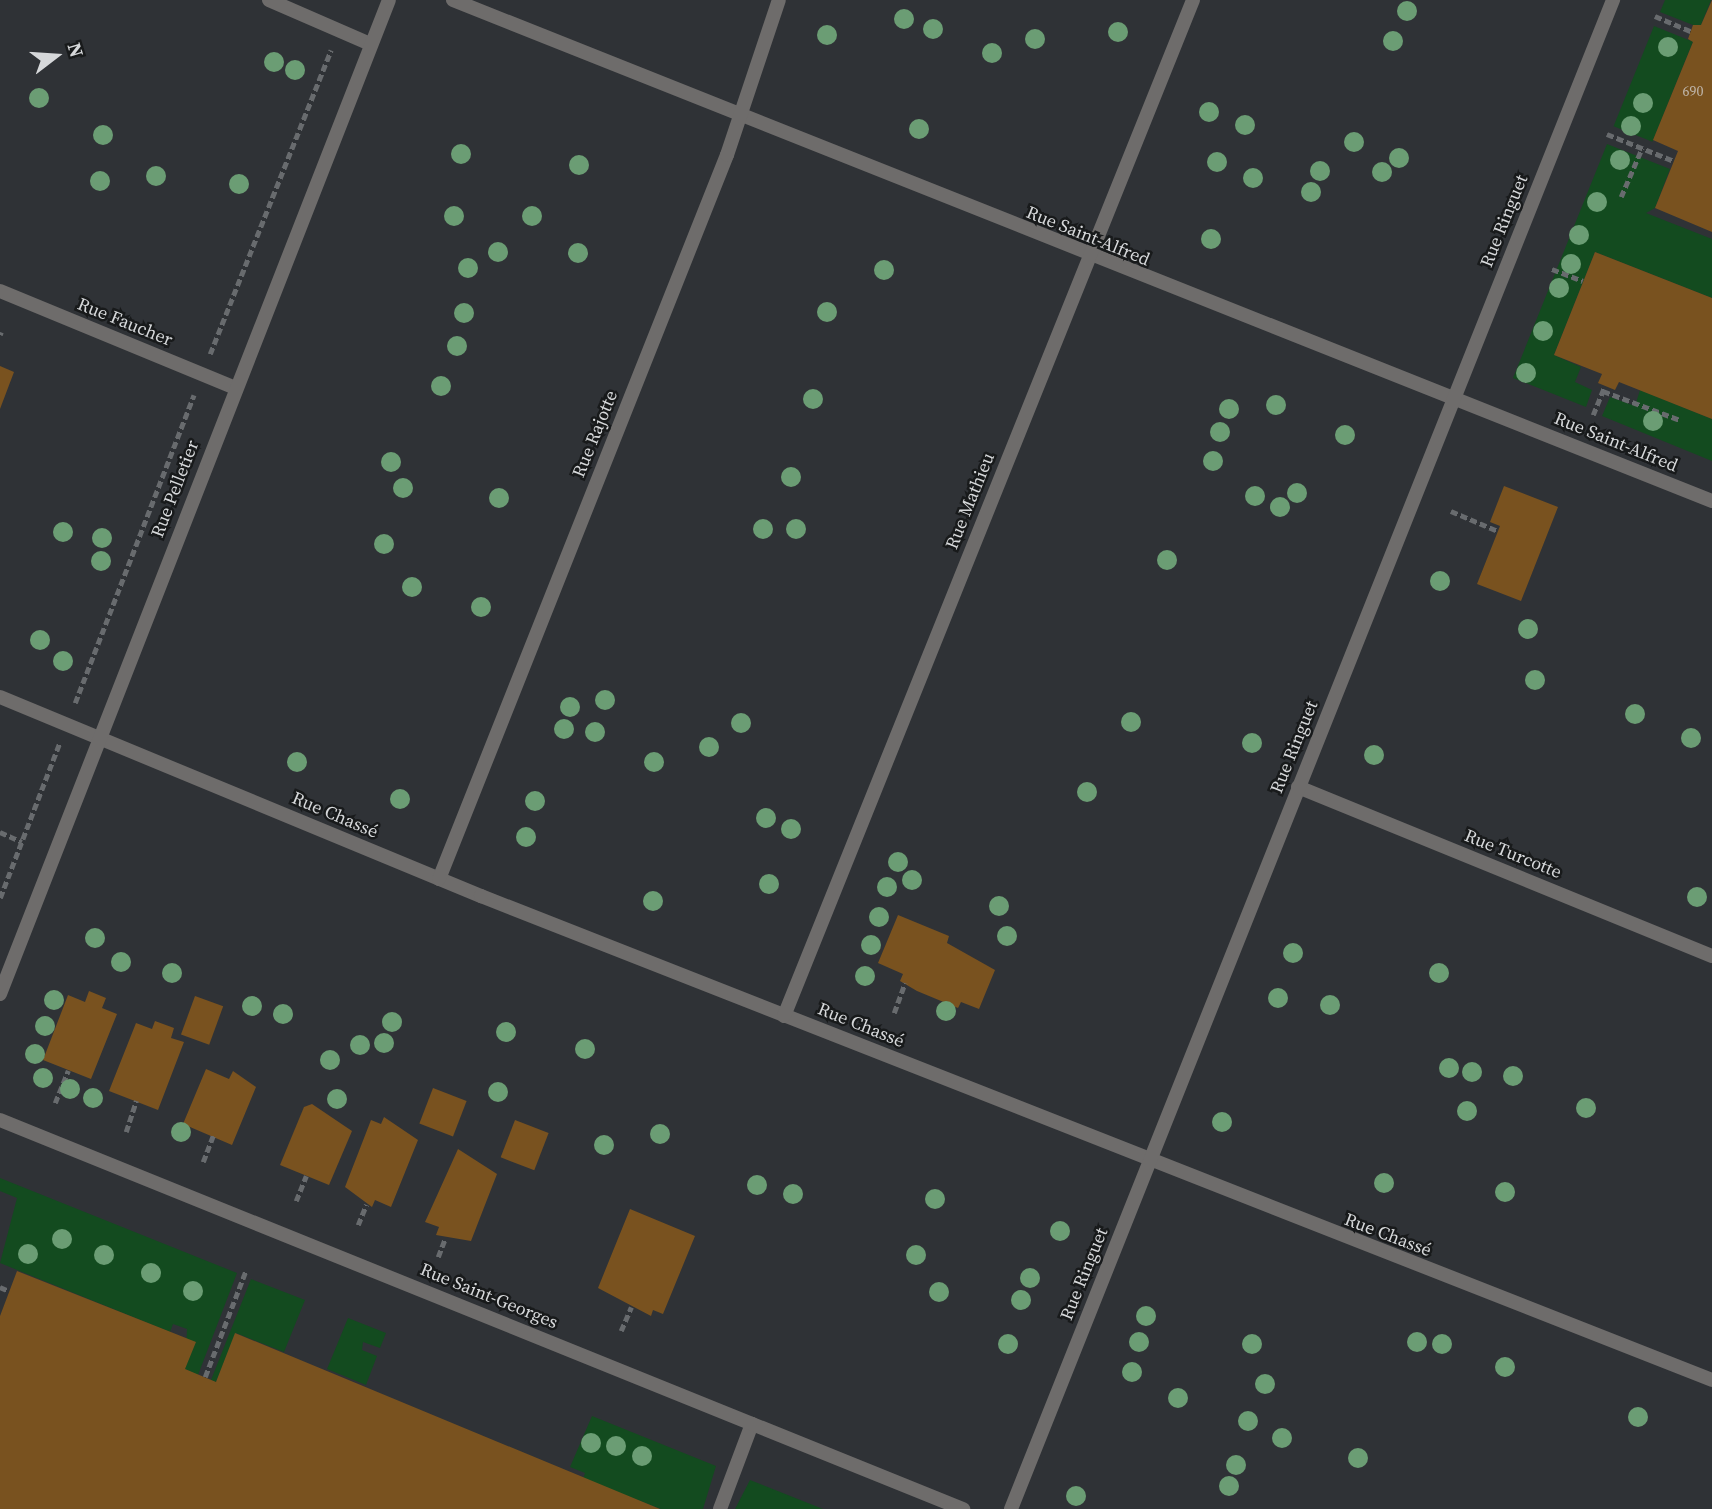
<!DOCTYPE html>
<meta charset="utf-8">
<style>
body{margin:0}
#map{position:relative;width:1712px;height:1509px;overflow:hidden;background:#2f3236;font-family:"Source Serif 4",serif}
div>[style]{position:absolute}
[style*='--x']{left:calc(var(--x)*1px);top:calc(var(--y)*1px);width:calc(var(--w)*1px);rotate:calc(var(--a)*1deg)}
.green>*{inset:0;background:#134b1f;transform-origin:0 0}
.building>*{inset:0;background:#79521f;transform-origin:0 0}
.path>*{height:4.5px;margin-top:-2.25px;transform-origin:0;background:repeating-linear-gradient(90deg,#686b6e 0 7px,transparent 0 10.5px)}
.service>*{height:14px;margin:-7px;padding:0 7px;transform-origin:7px;border-radius:7px;background:#6e6c6b}
.minor>*{height:14px;margin:-7px;padding:0 7px;transform-origin:7px;border-radius:7px;background:#6e6c6b}
.tertiary>*{height:14px;margin:-7px;padding:0 7px;transform-origin:7px;border-radius:7px;background:#6e6c6b}
.trees>*{width:20px;height:20px;margin:-10px;border-radius:50%;background:#6b9d74}
span{translate:-50% -50%;white-space:nowrap;text-align:center;line-height:1.15;-webkit-text-stroke:5px #181a1b;paint-order:stroke}
.number-label{font-size:14px;color:#bfb6ab}
.number-label span{-webkit-text-stroke-width:0}
.street-label{font-size:18px;color:#d6d8da}
.north{position:absolute;left:21px;top:21px;width:70px;height:70px;-webkit-text-stroke:5px #181a1b;paint-order:stroke;rotate:73deg;font-size:19px;font-weight:700;line-height:28px;text-align:center;color:#d6d8da}
.north::after{content:'';display:block;margin:auto;width:24px;height:32px;background:#d6d8da;clip-path:polygon(50% 0,100% 100%,50% 72%,0 100%)}
</style>
<div id="map">
<div class="green">
<div style="clip-path:polygon(1665px 0,1711px 0,1701px 25px,1693px 25px,1660px 12px)"></div>
<div style="left:1654px;top:26px;width:42px;height:108px;rotate:22deg"></div>
<div style="clip-path:polygon(1607px 144px,1670px 169px,1655px 208px,1646px 213px,1712px 239px,1712px 298px,1595px 252px,1554px 355px,1581px 367px,1575px 382px,1592px 390px,1586px 407px,1513px 378px)"></div>
<div style="clip-path:polygon(1640px 390px,1712px 419px,1712px 461px,1602px 416px,1610px 397px,1635px 406px)"></div>
<div style="clip-path:polygon(0 1178px,237px 1273px,198px 1375px,185px 1369px,187px 1329px,173px 1324px,170px 1332px,0 1263px,17px 1198px,0 1191px)"></div>
<div style="clip-path:polygon(251px 1279px,305px 1300px,284px 1352px,236px 1333px,216px 1382px,211px 1380px)"></div>
<div style="clip-path:polygon(348px 1318px,386px 1333px,380px 1348px,363px 1342px,362px 1350px,377px 1356px,366px 1385px,327px 1369px)"></div>
<div style="clip-path:polygon(592px 1416px,716px 1466px,703px 1509px,661px 1509px,583px 1479px,585px 1473px,570px 1467px)"></div>
<div style="clip-path:polygon(750px 1480px,823px 1509px,735px 1509px)"></div>
</div>
<div class="building">
<div style="clip-path:polygon(1712px 0,1712px 232px,1655px 208px,1678px 151px,1653px 140px,1693px 42px,1688px 39px,1693px 25px,1701px 25px)"></div>
<div style="clip-path:polygon(1595px 252px,1712px 298px,1712px 419px,1619px 382px,1615px 390px,1598px 383px,1602px 374px,1554px 355px)"></div>
<div style="clip-path:polygon(0 366px,14px 372px,0 409px)"></div>
<div style="clip-path:polygon(1504px 486px,1558px 507px,1521px 601px,1477px 584px,1500px 526px,1490px 522px)"></div>
<div style="clip-path:polygon(898px 915px,949px 936px,947px 943px,995px 970px,979px 1009px,961px 1002px,958px 1008px,917px 991px,900px 981px,903px 974px,878px 963px)"></div>
<div style="clip-path:polygon(89px 991px,106px 998px,102px 1008px,117px 1014px,91px 1079px,43px 1060px,68px 995px,85px 1002px)"></div>
<div style="left:195px;top:996px;width:30px;height:41px;rotate:20deg"></div>
<div style="clip-path:polygon(155px 1021px,174px 1028px,171px 1038px,184px 1042px,158px 1110px,109px 1091px,136px 1023px,152px 1029px)"></div>
<div style="clip-path:polygon(206px 1069px,229px 1079px,233px 1071px,256px 1087px,232px 1145px,183px 1124px)"></div>
<div style="left:433px;top:1088px;width:36px;height:38px;rotate:21deg"></div>
<div style="clip-path:polygon(312px 1104px,352px 1131px,329px 1185px,280px 1165px,304px 1107px)"></div>
<div style="clip-path:polygon(384px 1117px,418px 1140px,391px 1207px,375px 1200px,372px 1207px,345px 1187px,371px 1120px,381px 1124px)"></div>
<div style="left:515px;top:1120px;width:36px;height:40px;rotate:21deg"></div>
<div style="clip-path:polygon(458px 1149px,497px 1174px,471px 1241px,436px 1235px,439px 1227px,425px 1222px)"></div>
<div style="clip-path:polygon(630px 1209px,695px 1236px,663px 1314px,653px 1310px,651px 1316px,598px 1288px)"></div>
<div style="clip-path:polygon(17px 1271px,196px 1342px,185px 1369px,216px 1382px,235px 1333px,660px 1509px,0 1509px,0 1316px)"></div>
</div>
<div class="path">
<div style="--x:1655;--y:16;--w:39;--a:23"></div>
<div style="--x:1607;--y:134;--w:72;--a:21.9"></div>
<div style="--x:1621;--y:197;--w:53;--a:-66.8"></div>
<div style="--x:1552;--y:269;--w:33;--a:21"></div>
<div style="--x:0;--y:335;--w:3;--a:-72"></div>
<div style="--x:210;--y:354;--w:327;--a:-68.3"></div>
<div style="--x:1603;--y:391;--w:82;--a:20.6"></div>
<div style="--x:1593;--y:415;--w:31;--a:-68"></div>
<div style="--x:1451;--y:511;--w:51;--a:23.1"></div>
<div style="--x:75;--y:703;--w:330;--a:-68.9"></div>
<div style="--x:0;--y:832;--w:24;--a:24"></div>
<div style="--x:0;--y:898;--w:165;--a:-69"></div>
<div style="--x:894;--y:1013;--w:32;--a:-70"></div>
<div style="--x:55;--y:1103;--w:35;--a:-68"></div>
<div style="--x:126;--y:1132;--w:33;--a:-72"></div>
<div style="--x:203;--y:1162;--w:28;--a:-69"></div>
<div style="--x:296;--y:1201;--w:27;--a:-68"></div>
<div style="--x:358;--y:1225;--w:22;--a:-68"></div>
<div style="--x:438;--y:1257;--w:19;--a:-69"></div>
<div style="--x:0;--y:1287;--w:10;--a:24"></div>
<div style="--x:621;--y:1331;--w:26;--a:-67"></div>
<div style="--x:205;--y:1377;--w:115;--a:-69"></div>
</div>
<div class="service">
<div style="--x:720;--y:1509;--w:91;--a:-69.4"></div>
</div>
<div class="minor">
<div style="--x:269;--y:0;--w:110;--a:23.5"></div>
<div style="--x:453;--y:0;--w:1355;--a:21.7"></div>
<div style="--x:0;--y:291;--w:254;--a:22.4"></div>
<div style="--x:0;--y:697;--w:521;--a:22.48"></div>
<div style="--x:481;--y:896;--w:1323;--a:21.46"></div>
<div style="--x:1298;--y:787;--w:447;--a:22.2"></div>
<div style="--x:439;--y:879;--w:779;--a:-68.31"></div>
<div style="--x:727;--y:155;--w:163;--a:-71.5"></div>
<div style="--x:0;--y:994;--w:1067;--a:-68.63"></div>
<div style="--x:784;--y:1016;--w:1095;--a:-68.07"></div>
<div style="--x:1011;--y:1509;--w:1625;--a:-68.25"></div>
</div>
<div class="tertiary">
<div style="--x:0;--y:1120;--w:1039;--a:22"></div>
</div>
<div class="trees">
<div style="left:1407px;top:11px"></div>
<div style="left:904px;top:19px"></div>
<div style="left:933px;top:29px"></div>
<div style="left:1118px;top:32px"></div>
<div style="left:827px;top:35px"></div>
<div style="left:1035px;top:39px"></div>
<div style="left:1393px;top:41px"></div>
<div style="left:1668px;top:47px"></div>
<div style="left:992px;top:53px"></div>
<div style="left:274px;top:62px"></div>
<div style="left:295px;top:70px"></div>
<div style="left:39px;top:98px"></div>
<div style="left:1643px;top:103px"></div>
<div style="left:1209px;top:112px"></div>
<div style="left:1245px;top:125px"></div>
<div style="left:1631px;top:126px"></div>
<div style="left:919px;top:129px"></div>
<div style="left:103px;top:135px"></div>
<div style="left:1354px;top:142px"></div>
<div style="left:461px;top:154px"></div>
<div style="left:1399px;top:158px"></div>
<div style="left:1620px;top:160px"></div>
<div style="left:1217px;top:162px"></div>
<div style="left:579px;top:165px"></div>
<div style="left:1320px;top:171px"></div>
<div style="left:1382px;top:172px"></div>
<div style="left:156px;top:176px"></div>
<div style="left:1253px;top:178px"></div>
<div style="left:100px;top:181px"></div>
<div style="left:239px;top:184px"></div>
<div style="left:1311px;top:192px"></div>
<div style="left:1597px;top:202px"></div>
<div style="left:454px;top:216px"></div>
<div style="left:532px;top:216px"></div>
<div style="left:1579px;top:235px"></div>
<div style="left:1211px;top:239px"></div>
<div style="left:498px;top:252px"></div>
<div style="left:578px;top:253px"></div>
<div style="left:1571px;top:264px"></div>
<div style="left:468px;top:268px"></div>
<div style="left:884px;top:270px"></div>
<div style="left:1559px;top:288px"></div>
<div style="left:827px;top:312px"></div>
<div style="left:464px;top:313px"></div>
<div style="left:1543px;top:331px"></div>
<div style="left:457px;top:346px"></div>
<div style="left:1526px;top:373px"></div>
<div style="left:441px;top:386px"></div>
<div style="left:813px;top:399px"></div>
<div style="left:1276px;top:405px"></div>
<div style="left:1229px;top:409px"></div>
<div style="left:1653px;top:421px"></div>
<div style="left:1220px;top:432px"></div>
<div style="left:1345px;top:435px"></div>
<div style="left:1213px;top:461px"></div>
<div style="left:391px;top:462px"></div>
<div style="left:791px;top:477px"></div>
<div style="left:403px;top:488px"></div>
<div style="left:1297px;top:493px"></div>
<div style="left:1255px;top:496px"></div>
<div style="left:499px;top:498px"></div>
<div style="left:1280px;top:507px"></div>
<div style="left:763px;top:529px"></div>
<div style="left:796px;top:529px"></div>
<div style="left:63px;top:532px"></div>
<div style="left:102px;top:538px"></div>
<div style="left:384px;top:544px"></div>
<div style="left:1167px;top:560px"></div>
<div style="left:101px;top:561px"></div>
<div style="left:1440px;top:581px"></div>
<div style="left:412px;top:587px"></div>
<div style="left:481px;top:607px"></div>
<div style="left:1528px;top:629px"></div>
<div style="left:40px;top:640px"></div>
<div style="left:63px;top:661px"></div>
<div style="left:1535px;top:680px"></div>
<div style="left:605px;top:700px"></div>
<div style="left:570px;top:707px"></div>
<div style="left:1635px;top:714px"></div>
<div style="left:1131px;top:722px"></div>
<div style="left:741px;top:723px"></div>
<div style="left:564px;top:729px"></div>
<div style="left:595px;top:732px"></div>
<div style="left:1691px;top:738px"></div>
<div style="left:1252px;top:743px"></div>
<div style="left:709px;top:747px"></div>
<div style="left:1374px;top:755px"></div>
<div style="left:297px;top:762px"></div>
<div style="left:654px;top:762px"></div>
<div style="left:1087px;top:792px"></div>
<div style="left:400px;top:799px"></div>
<div style="left:535px;top:801px"></div>
<div style="left:766px;top:818px"></div>
<div style="left:791px;top:829px"></div>
<div style="left:526px;top:837px"></div>
<div style="left:898px;top:862px"></div>
<div style="left:912px;top:880px"></div>
<div style="left:769px;top:884px"></div>
<div style="left:887px;top:887px"></div>
<div style="left:1697px;top:897px"></div>
<div style="left:653px;top:901px"></div>
<div style="left:999px;top:906px"></div>
<div style="left:879px;top:917px"></div>
<div style="left:1007px;top:936px"></div>
<div style="left:95px;top:938px"></div>
<div style="left:871px;top:945px"></div>
<div style="left:1293px;top:953px"></div>
<div style="left:121px;top:962px"></div>
<div style="left:172px;top:973px"></div>
<div style="left:1439px;top:973px"></div>
<div style="left:865px;top:976px"></div>
<div style="left:1278px;top:998px"></div>
<div style="left:54px;top:1000px"></div>
<div style="left:1330px;top:1005px"></div>
<div style="left:252px;top:1006px"></div>
<div style="left:946px;top:1011px"></div>
<div style="left:283px;top:1014px"></div>
<div style="left:392px;top:1022px"></div>
<div style="left:45px;top:1026px"></div>
<div style="left:506px;top:1032px"></div>
<div style="left:384px;top:1043px"></div>
<div style="left:360px;top:1045px"></div>
<div style="left:585px;top:1049px"></div>
<div style="left:35px;top:1054px"></div>
<div style="left:330px;top:1060px"></div>
<div style="left:1449px;top:1068px"></div>
<div style="left:1472px;top:1072px"></div>
<div style="left:1513px;top:1076px"></div>
<div style="left:43px;top:1078px"></div>
<div style="left:70px;top:1089px"></div>
<div style="left:498px;top:1092px"></div>
<div style="left:93px;top:1098px"></div>
<div style="left:337px;top:1099px"></div>
<div style="left:1586px;top:1108px"></div>
<div style="left:1467px;top:1111px"></div>
<div style="left:1222px;top:1122px"></div>
<div style="left:181px;top:1132px"></div>
<div style="left:660px;top:1134px"></div>
<div style="left:604px;top:1145px"></div>
<div style="left:1384px;top:1183px"></div>
<div style="left:757px;top:1185px"></div>
<div style="left:1505px;top:1192px"></div>
<div style="left:793px;top:1194px"></div>
<div style="left:935px;top:1199px"></div>
<div style="left:1060px;top:1231px"></div>
<div style="left:62px;top:1239px"></div>
<div style="left:28px;top:1254px"></div>
<div style="left:104px;top:1255px"></div>
<div style="left:916px;top:1255px"></div>
<div style="left:151px;top:1273px"></div>
<div style="left:1030px;top:1278px"></div>
<div style="left:193px;top:1291px"></div>
<div style="left:939px;top:1292px"></div>
<div style="left:1021px;top:1300px"></div>
<div style="left:1146px;top:1316px"></div>
<div style="left:1139px;top:1342px"></div>
<div style="left:1417px;top:1342px"></div>
<div style="left:1008px;top:1344px"></div>
<div style="left:1252px;top:1344px"></div>
<div style="left:1442px;top:1344px"></div>
<div style="left:1505px;top:1367px"></div>
<div style="left:1132px;top:1372px"></div>
<div style="left:1265px;top:1384px"></div>
<div style="left:1178px;top:1398px"></div>
<div style="left:1638px;top:1417px"></div>
<div style="left:1248px;top:1421px"></div>
<div style="left:1282px;top:1438px"></div>
<div style="left:591px;top:1443px"></div>
<div style="left:616px;top:1446px"></div>
<div style="left:642px;top:1456px"></div>
<div style="left:1358px;top:1458px"></div>
<div style="left:1236px;top:1465px"></div>
<div style="left:1229px;top:1486px"></div>
<div style="left:1076px;top:1496px"></div>
</div>
<div class="number-label">
<span style="left:1693px;top:91px">690</span>
</div>
<div class="street-label">
<span style="left:1504px;top:221px;rotate:-68deg">Rue Ringuet</span>
<span style="left:1088px;top:236px;rotate:22deg">Rue Saint-Alfred</span>
<span style="left:125px;top:322px;rotate:22deg">Rue Faucher</span>
<span style="left:595px;top:434px;rotate:-68deg">Rue Rajotte</span>
<span style="left:1616px;top:442px;rotate:22deg">Rue Saint-Alfred</span>
<span style="left:175px;top:489px;rotate:-69deg">Rue Pelletier</span>
<span style="left:970px;top:501px;rotate:-68deg">Rue Mathieu</span>
<span style="left:1294px;top:747px;rotate:-68deg">Rue Ringuet</span>
<span style="left:335px;top:815px;rotate:23deg">Rue Chassé</span>
<span style="left:1513px;top:854px;rotate:22deg">Rue Turcotte</span>
<span style="left:861px;top:1025px;rotate:22deg">Rue Chassé</span>
<span style="left:1388px;top:1235px;rotate:21deg">Rue Chassé</span>
<span style="left:1084px;top:1274px;rotate:-68deg">Rue Ringuet</span>
<span style="left:489px;top:1296px;rotate:22deg">Rue Saint-Georges</span>
</div>
<div class="north">N</div>
</div>
